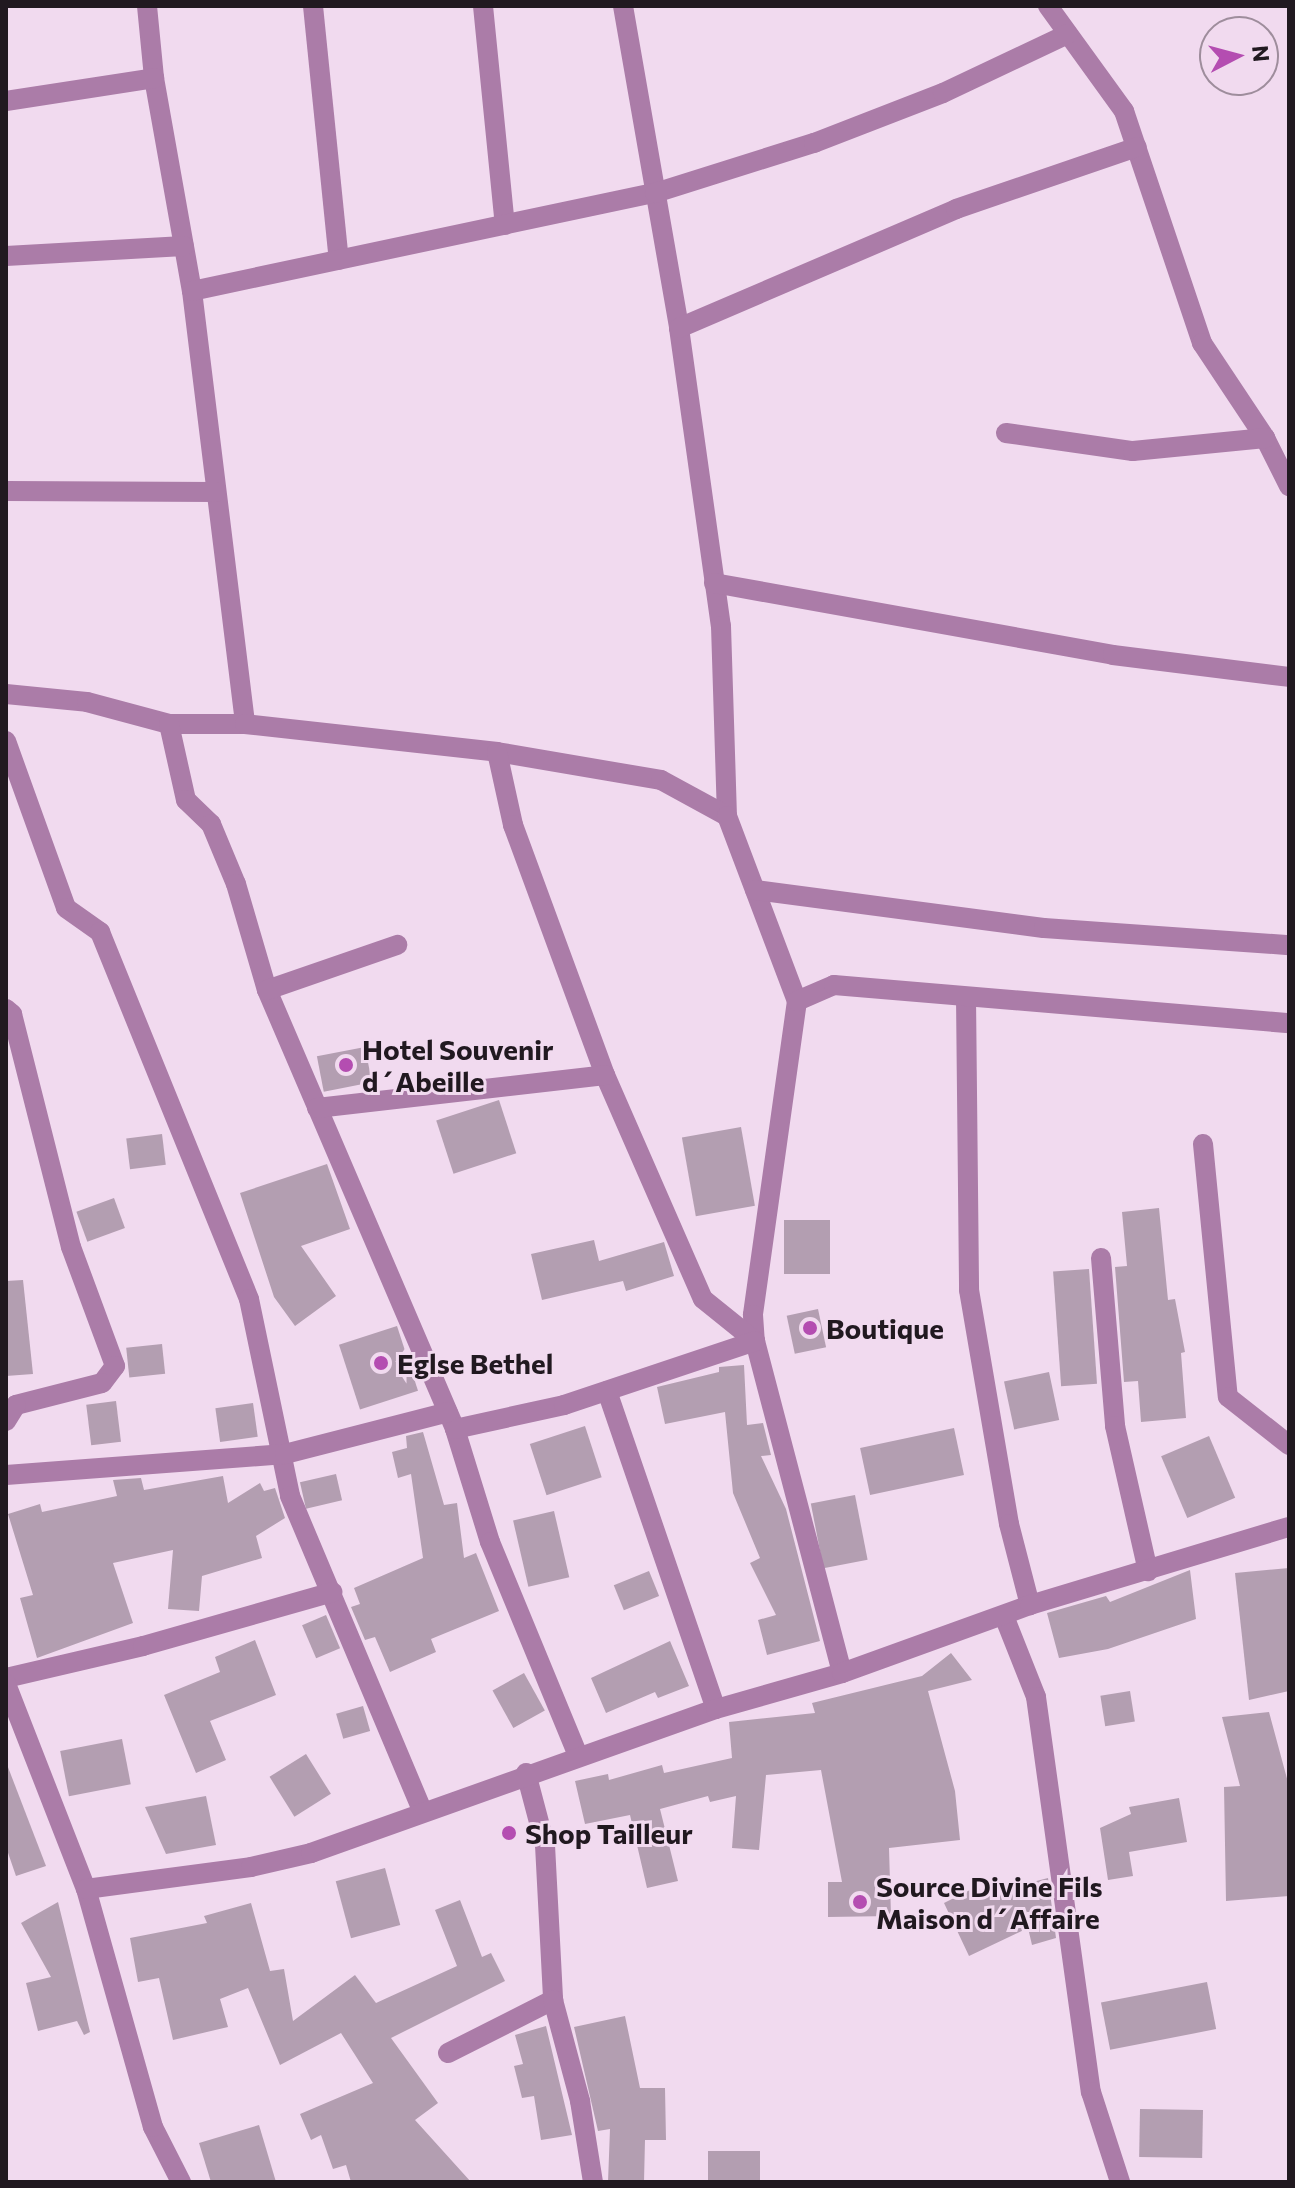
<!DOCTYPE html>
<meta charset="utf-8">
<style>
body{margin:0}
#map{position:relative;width:1295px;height:2188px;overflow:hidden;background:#f1daef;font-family:Commissioner,sans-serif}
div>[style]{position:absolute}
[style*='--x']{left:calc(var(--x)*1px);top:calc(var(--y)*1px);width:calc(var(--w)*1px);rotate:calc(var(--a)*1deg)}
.building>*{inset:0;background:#b39eb1;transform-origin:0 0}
.minor>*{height:20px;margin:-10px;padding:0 10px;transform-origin:10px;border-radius:10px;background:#ab7ca8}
.tertiary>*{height:20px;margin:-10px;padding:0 10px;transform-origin:10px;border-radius:10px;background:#ab7ca8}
.dots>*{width:22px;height:22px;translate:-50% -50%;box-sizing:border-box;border:4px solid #f1daef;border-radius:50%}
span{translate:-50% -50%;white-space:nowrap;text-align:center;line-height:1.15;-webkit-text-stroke:6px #f1daef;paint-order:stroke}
.poi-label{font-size:28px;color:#211920;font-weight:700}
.left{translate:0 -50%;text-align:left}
.frame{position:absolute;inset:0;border:8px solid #211920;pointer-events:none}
.north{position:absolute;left:1199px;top:16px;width:80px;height:80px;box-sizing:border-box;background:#f1daef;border:2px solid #9e8d9c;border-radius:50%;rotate:84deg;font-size:22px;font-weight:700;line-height:32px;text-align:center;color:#211920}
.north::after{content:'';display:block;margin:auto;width:28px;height:36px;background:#b44db1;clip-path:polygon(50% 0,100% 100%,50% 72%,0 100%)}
</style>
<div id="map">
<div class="building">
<div style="left:365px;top:1047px;width:36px;height:49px;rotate:79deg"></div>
<div style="left:499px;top:1100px;width:56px;height:66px;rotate:72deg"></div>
<div style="left:741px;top:1127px;width:80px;height:60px;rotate:80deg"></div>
<div style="left:162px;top:1134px;width:31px;height:36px;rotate:83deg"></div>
<div style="clip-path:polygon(327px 1164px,350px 1229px,301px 1246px,336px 1296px,295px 1326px,274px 1297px,240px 1193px)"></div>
<div style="left:114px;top:1198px;width:32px;height:40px;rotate:70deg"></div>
<div style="clip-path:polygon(1159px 1208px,1168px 1300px,1175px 1299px,1185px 1352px,1181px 1353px,1186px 1418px,1141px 1422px,1138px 1381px,1124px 1382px,1115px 1267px,1127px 1266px,1122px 1212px)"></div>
<div style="left:784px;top:1220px;width:46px;height:54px"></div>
<div style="clip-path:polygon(594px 1240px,599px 1261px,664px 1242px,674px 1276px,626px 1291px,623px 1281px,542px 1300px,531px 1254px)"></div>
<div style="left:1089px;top:1269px;width:115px;height:36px;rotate:86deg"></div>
<div style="clip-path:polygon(23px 1280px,33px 1374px,6px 1376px,6px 1281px)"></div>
<div style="left:818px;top:1309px;width:39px;height:32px;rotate:78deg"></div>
<div style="left:397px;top:1326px;width:68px;height:61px;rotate:72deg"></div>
<div style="left:162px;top:1344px;width:30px;height:36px;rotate:84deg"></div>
<div style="clip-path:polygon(744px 1365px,747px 1425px,763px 1423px,771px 1455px,761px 1456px,786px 1509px,820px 1641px,767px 1655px,758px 1620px,776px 1615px,750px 1563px,760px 1558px,733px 1493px,725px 1412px,665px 1424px,657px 1387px,719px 1372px,719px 1367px)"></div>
<div style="left:1049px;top:1372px;width:49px;height:46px;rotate:78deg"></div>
<div style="left:116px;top:1401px;width:41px;height:30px;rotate:83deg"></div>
<div style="left:253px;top:1403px;width:34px;height:38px;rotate:82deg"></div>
<div style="left:585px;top:1426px;width:54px;height:58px;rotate:72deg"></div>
<div style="left:954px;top:1428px;width:48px;height:96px;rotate:78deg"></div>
<div style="clip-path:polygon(423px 1432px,444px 1505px,457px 1503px,464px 1558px,476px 1553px,499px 1611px,431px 1639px,436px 1652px,390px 1672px,375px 1637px,365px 1640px,351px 1607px,360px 1604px,354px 1588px,423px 1558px,411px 1474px,398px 1478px,392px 1452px,407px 1448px,406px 1436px)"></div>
<div style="left:1209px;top:1436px;width:67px;height:52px;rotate:67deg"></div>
<div style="left:336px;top:1474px;width:27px;height:37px;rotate:77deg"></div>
<div style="clip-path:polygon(223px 1476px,228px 1503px,260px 1483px,264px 1491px,275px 1488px,285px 1518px,256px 1536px,262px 1558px,202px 1576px,199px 1611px,168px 1609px,173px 1550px,113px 1563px,133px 1623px,37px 1658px,20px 1598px,33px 1595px,8px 1514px,40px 1504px,42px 1512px,117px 1496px,113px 1480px,141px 1478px,144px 1490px)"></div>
<div style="left:855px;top:1495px;width:66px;height:45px;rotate:79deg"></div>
<div style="left:554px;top:1511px;width:68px;height:42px;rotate:77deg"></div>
<div style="clip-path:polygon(1289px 1568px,1289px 1691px,1249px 1700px,1235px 1573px)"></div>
<div style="clip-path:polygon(1190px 1570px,1196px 1619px,1108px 1649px,1059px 1658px,1047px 1613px,1106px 1596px,1110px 1602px)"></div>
<div style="left:649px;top:1571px;width:27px;height:38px;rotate:68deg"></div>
<div style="left:326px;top:1615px;width:36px;height:26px;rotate:67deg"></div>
<div style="clip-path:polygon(255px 1640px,276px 1695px,210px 1721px,226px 1760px,196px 1773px,164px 1695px,220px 1672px,215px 1657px)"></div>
<div style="clip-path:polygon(670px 1641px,689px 1686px,658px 1698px,655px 1692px,606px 1713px,591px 1678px)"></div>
<div style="clip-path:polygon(951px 1653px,972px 1680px,928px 1691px,955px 1791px,960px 1840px,889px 1848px,891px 1916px,828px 1917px,828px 1882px,842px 1882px,821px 1770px,766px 1775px,759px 1850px,732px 1848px,736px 1796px,710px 1802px,708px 1796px,660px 1809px,678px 1881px,647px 1888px,630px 1815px,585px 1824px,575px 1781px,608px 1774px,609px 1780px,662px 1765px,664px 1773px,732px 1758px,729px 1722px,815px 1713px,812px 1703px,922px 1676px)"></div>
<div style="left:524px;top:1673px;width:43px;height:36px;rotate:61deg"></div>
<div style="left:1130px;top:1691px;width:31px;height:30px;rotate:81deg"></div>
<div style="left:363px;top:1706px;width:26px;height:28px;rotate:74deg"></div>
<div style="clip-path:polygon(1269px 1712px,1289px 1786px,1289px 1896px,1226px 1901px,1224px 1787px,1240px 1786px,1222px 1717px)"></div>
<div style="left:122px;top:1739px;width:46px;height:63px;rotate:79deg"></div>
<div style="left:306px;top:1754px;width:47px;height:43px;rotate:58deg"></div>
<div style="clip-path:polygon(6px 1762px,46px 1866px,16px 1876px,6px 1847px)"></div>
<div style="clip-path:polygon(206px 1796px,216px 1845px,166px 1854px,145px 1807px)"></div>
<div style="clip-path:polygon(1179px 1798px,1187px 1842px,1129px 1852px,1133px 1876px,1108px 1880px,1100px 1828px,1131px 1814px,1129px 1807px)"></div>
<div style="left:385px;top:1868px;width:59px;height:51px;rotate:75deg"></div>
<div style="clip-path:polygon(1048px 1878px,1056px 1938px,1032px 1945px,1028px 1928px,969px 1956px,944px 1903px,978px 1886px,983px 1895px)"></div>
<div style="clip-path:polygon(460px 1900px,482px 1957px,491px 1953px,505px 1981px,391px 2038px,438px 2103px,415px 2120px,471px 2182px,351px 2182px,346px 2165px,333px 2169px,321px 2135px,311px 2140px,300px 2114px,373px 2083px,341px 2033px,280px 2065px,248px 1988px,220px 1999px,228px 2027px,173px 2040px,159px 1978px,138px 1982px,130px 1938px,207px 1923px,204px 1916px,251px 1903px,270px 1971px,284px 1969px,293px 2021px,355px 1975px,376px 2003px,457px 1966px,435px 1910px)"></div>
<div style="clip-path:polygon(58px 1902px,90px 2032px,84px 2035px,77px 2021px,38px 2031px,26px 1983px,51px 1977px,21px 1923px)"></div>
<div style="left:1207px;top:1982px;width:48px;height:108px;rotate:79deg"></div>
<div style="clip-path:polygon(625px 2016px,640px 2088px,665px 2088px,666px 2140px,645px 2140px,644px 2182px,608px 2182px,610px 2129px,598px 2131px,574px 2027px)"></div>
<div style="clip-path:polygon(546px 2026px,572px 2135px,541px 2140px,534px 2096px,522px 2098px,514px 2066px,523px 2064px,515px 2035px)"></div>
<div style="left:1140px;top:2109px;width:63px;height:48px;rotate:1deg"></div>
<div style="clip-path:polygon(259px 2125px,276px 2182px,211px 2182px,199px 2143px)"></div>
<div style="left:760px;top:2151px;width:31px;height:52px;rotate:90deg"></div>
</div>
<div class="minor">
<div style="--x:147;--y:6;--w:72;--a:84.4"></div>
<div style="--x:154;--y:78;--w:216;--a:79.9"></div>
<div style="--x:192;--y:291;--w:436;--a:83"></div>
<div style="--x:313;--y:6;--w:255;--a:84.2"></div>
<div style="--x:483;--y:6;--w:220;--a:84.3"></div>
<div style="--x:623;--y:6;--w:327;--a:80.1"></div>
<div style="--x:679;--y:328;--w:301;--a:82"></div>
<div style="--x:721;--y:626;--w:190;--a:88.2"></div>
<div style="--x:1048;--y:6;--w:130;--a:54.1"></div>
<div style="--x:1124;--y:111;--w:245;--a:71.4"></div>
<div style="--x:1202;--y:343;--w:114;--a:56.4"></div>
<div style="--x:1265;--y:438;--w:54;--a:63.4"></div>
<div style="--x:6;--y:101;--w:150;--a:-8.8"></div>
<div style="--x:6;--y:256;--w:178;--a:-3.2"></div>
<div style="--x:192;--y:291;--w:473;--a:-12"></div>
<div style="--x:655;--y:193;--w:167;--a:-17.5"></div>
<div style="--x:814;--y:143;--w:138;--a:-21.2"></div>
<div style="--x:943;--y:93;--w:138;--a:-25.3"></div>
<div style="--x:679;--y:328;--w:301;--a:-23.2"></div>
<div style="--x:956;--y:209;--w:191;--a:-18.9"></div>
<div style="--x:1006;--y:433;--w:128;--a:8.1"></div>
<div style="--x:1133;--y:451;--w:133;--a:-5.6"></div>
<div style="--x:6;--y:491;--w:210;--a:0.3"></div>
<div style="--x:714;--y:583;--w:405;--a:10.2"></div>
<div style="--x:1113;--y:655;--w:177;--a:7.1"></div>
<div style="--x:6;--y:694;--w:81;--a:5.6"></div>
<div style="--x:87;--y:702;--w:85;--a:15"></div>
<div style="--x:169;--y:724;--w:76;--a:0"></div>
<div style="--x:245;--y:724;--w:254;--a:6.3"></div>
<div style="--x:497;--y:752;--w:166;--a:9.7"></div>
<div style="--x:661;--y:780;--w:75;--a:28.6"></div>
<div style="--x:727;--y:816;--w:198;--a:69.3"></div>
<div style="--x:797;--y:1001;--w:317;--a:98"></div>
<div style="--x:753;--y:1315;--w:26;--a:86"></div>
<div style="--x:755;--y:1341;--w:343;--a:75.3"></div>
<div style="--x:169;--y:724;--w:78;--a:77.4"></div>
<div style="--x:186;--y:800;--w:35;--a:44"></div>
<div style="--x:211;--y:824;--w:65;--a:67.4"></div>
<div style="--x:236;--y:884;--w:110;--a:73.7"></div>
<div style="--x:267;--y:990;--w:478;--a:66.8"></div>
<div style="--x:455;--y:1429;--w:118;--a:72.8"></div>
<div style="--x:490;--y:1542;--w:231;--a:67.6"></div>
<div style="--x:6;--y:741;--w:177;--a:70.2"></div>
<div style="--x:66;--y:908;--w:42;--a:35.2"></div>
<div style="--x:100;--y:932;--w:396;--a:67.9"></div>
<div style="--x:249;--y:1299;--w:201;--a:78.2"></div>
<div style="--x:290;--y:1496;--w:341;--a:67.2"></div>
<div style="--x:497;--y:752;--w:75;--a:77.6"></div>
<div style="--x:513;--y:825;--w:266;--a:69.8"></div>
<div style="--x:605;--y:1075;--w:244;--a:66.4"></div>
<div style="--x:703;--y:1299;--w:67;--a:38.9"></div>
<div style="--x:755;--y:890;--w:291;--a:7.5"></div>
<div style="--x:1044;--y:928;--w:246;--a:4"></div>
<div style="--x:267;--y:990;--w:138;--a:-19.1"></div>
<div style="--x:966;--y:997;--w:293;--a:89.4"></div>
<div style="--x:969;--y:1290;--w:237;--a:80.3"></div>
<div style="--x:1009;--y:1524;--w:84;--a:75.5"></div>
<div style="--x:797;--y:1001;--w:40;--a:-23.4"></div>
<div style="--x:834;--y:985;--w:457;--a:4.8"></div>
<div style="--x:6;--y:1009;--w:8;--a:40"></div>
<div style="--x:12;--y:1014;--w:240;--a:75.8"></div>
<div style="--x:71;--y:1247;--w:127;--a:69.7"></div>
<div style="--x:115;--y:1366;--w:21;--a:127"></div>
<div style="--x:102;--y:1383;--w:89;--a:165.7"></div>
<div style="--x:16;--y:1405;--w:19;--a:122"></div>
<div style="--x:317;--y:1108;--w:290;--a:-6.5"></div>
<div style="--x:1203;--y:1144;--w:254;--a:84.4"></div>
<div style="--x:1228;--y:1397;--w:78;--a:38.2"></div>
<div style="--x:1101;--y:1258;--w:169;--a:85.2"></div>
<div style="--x:1115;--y:1426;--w:149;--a:77.2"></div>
<div style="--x:607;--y:1391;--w:336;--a:71.1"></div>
<div style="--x:455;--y:1429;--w:112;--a:-12.4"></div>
<div style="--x:564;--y:1405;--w:201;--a:-18.5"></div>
<div style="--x:6;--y:1475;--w:280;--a:-4.3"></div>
<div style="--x:285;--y:1454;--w:168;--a:-14.4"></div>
<div style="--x:1004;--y:1616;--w:87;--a:68.4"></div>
<div style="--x:1036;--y:1697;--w:399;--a:82.1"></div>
<div style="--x:1091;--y:2092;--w:95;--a:72.1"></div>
<div style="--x:6;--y:1678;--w:141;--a:-13.1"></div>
<div style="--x:143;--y:1646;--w:197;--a:-15.9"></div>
<div style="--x:6;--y:1684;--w:220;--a:68.7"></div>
<div style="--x:526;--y:1773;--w:74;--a:75.2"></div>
<div style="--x:545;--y:1845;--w:155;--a:87"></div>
<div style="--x:448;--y:2053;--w:118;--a:-26.8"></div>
<div style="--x:553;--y:2000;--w:105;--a:75"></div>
<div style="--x:580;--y:2101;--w:82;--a:80.9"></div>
</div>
<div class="tertiary">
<div style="--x:181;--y:2182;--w:62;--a:-117"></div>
<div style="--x:153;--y:2127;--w:247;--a:-105.7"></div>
<div style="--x:86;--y:1889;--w:166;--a:-7.6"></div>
<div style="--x:251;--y:1867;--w:62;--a:-13.1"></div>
<div style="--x:311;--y:1853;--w:430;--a:-19.6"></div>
<div style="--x:716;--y:1709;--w:131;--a:-15.9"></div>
<div style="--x:842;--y:1673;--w:200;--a:-19.9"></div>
<div style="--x:1030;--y:1605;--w:270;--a:-16.8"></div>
</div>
<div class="dots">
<div style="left:346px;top:1065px;background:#b44db1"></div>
<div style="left:810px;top:1328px;background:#b44db1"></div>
<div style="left:381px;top:1363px;background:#b44db1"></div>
<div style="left:509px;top:1833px;background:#b44db1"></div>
<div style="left:860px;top:1902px;background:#b44db1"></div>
</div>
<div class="poi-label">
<span class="left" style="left:362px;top:1065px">Hotel Souvenir<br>d´Abeille</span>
<span class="left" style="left:826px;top:1328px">Boutique</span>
<span class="left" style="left:397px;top:1363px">Eglse Bethel</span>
<span class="left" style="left:525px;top:1833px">Shop Tailleur</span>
<span class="left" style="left:876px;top:1902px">Source Divine Fils<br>Maison d´Affaire</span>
</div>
<div class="frame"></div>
<div class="north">N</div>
</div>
